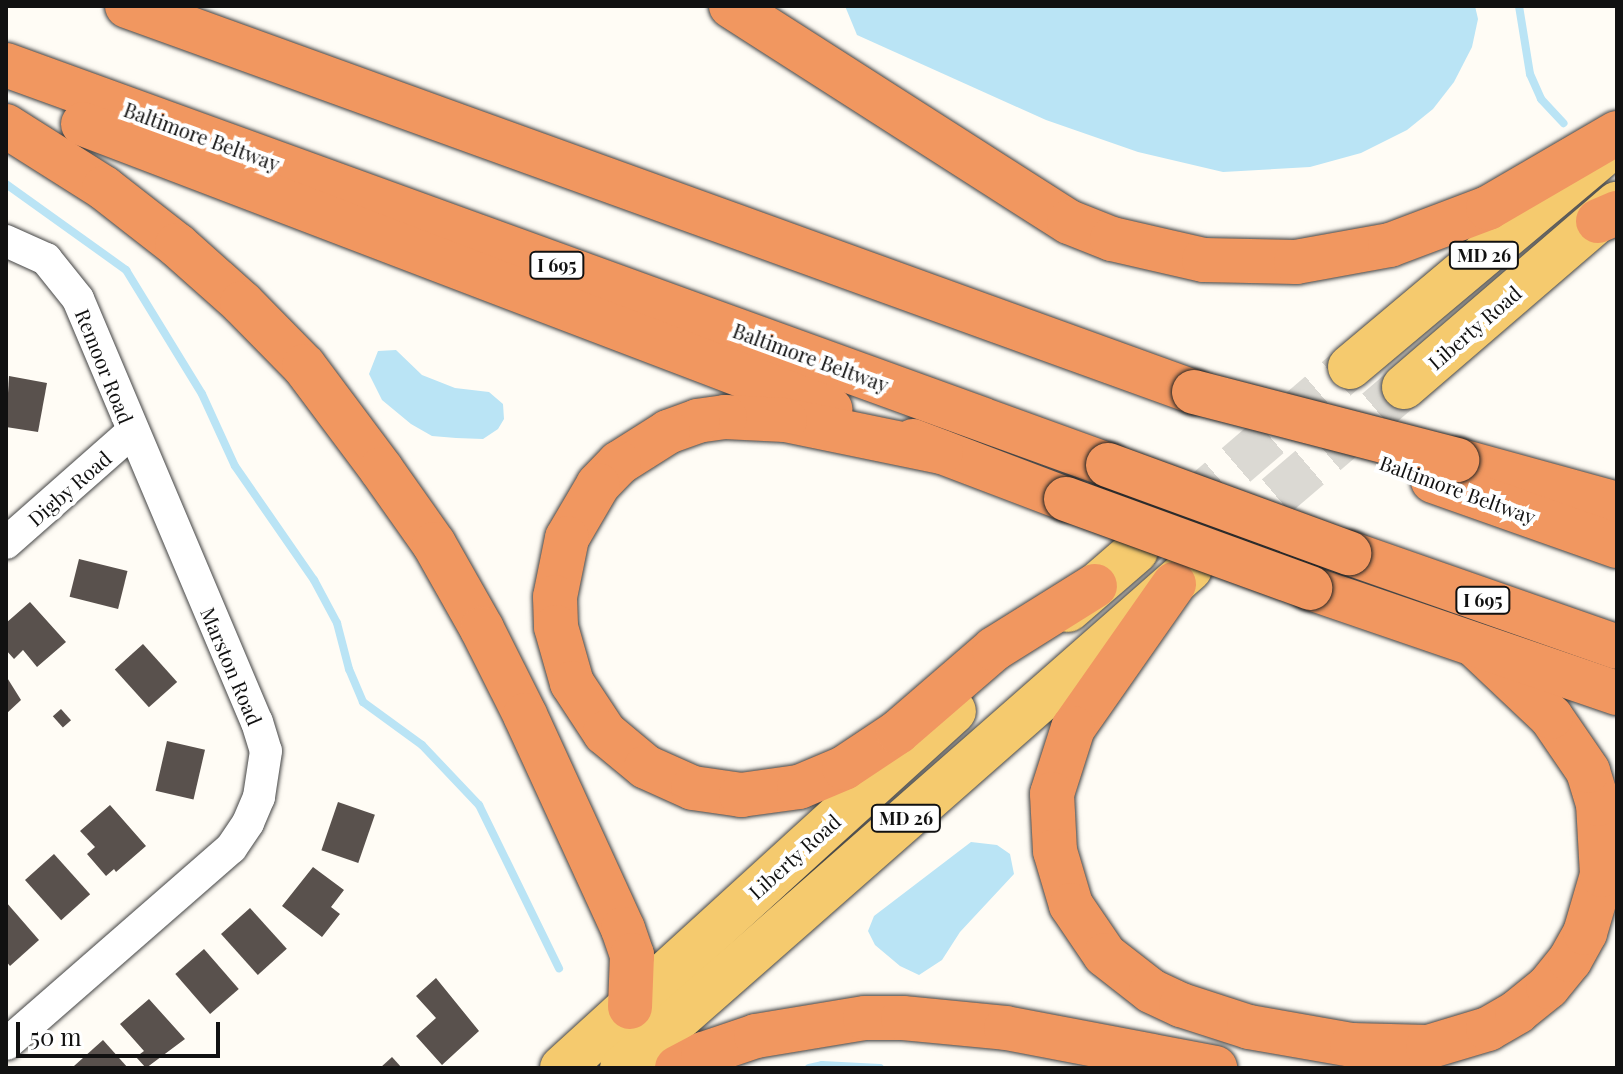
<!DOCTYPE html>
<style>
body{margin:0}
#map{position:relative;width:1623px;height:1074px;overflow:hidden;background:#fffcf5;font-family:"Playfair Display",serif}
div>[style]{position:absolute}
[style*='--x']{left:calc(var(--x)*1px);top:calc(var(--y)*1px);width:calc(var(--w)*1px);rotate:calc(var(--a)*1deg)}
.water>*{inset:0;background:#bae4f5}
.stream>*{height:8px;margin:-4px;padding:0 4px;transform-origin:4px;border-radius:4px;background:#bae4f5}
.building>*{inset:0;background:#59514d;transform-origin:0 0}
.primary-tunnel>*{height:44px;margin-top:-22px;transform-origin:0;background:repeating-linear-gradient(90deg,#dbd9d3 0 44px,transparent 0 66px)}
.roads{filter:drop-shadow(0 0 2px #444) drop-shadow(0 0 2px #444)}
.street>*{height:32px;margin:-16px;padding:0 16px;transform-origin:16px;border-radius:16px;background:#fff}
.primary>*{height:44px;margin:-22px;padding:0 22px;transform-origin:22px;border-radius:22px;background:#f5ca6e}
.highway>*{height:44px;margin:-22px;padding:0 22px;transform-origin:22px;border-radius:22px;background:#f19760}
.bridges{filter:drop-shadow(0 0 2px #222) drop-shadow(0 0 2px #222)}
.highway-bridge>*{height:44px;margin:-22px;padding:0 22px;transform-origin:22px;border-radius:22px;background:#f19760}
span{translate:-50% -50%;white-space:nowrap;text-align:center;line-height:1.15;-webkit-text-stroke:8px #fff;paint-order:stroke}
.shield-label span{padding:2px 6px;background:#fff;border:2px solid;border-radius:6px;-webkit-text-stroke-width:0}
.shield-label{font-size:18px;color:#111;font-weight:700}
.street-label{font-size:20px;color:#111}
.frame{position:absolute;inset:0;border:8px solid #111;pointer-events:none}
.scale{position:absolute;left:16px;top:1022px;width:204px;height:36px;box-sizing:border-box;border:4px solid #111;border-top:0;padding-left:10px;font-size:24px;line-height:28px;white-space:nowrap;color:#111;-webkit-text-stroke:6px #fff;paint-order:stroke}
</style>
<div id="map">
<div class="water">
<div style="clip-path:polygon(845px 6px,1475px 6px,1478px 19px,1472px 47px,1454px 82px,1433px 109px,1407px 130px,1361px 153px,1310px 167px,1223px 172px,1138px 152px,1046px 120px,857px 35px)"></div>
<div style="clip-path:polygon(396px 350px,422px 375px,455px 388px,489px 392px,503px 404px,504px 419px,498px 429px,483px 439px,456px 438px,432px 436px,411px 424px,382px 400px,369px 374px,378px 351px)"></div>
<div style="clip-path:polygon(971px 842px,997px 845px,1010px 854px,1014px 874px,960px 932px,942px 960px,919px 975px,900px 966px,875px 945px,868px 931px,874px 916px)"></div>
</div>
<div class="stream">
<div style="--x:1519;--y:6;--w:69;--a:80.8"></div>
<div style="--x:1530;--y:74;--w:27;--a:66"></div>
<div style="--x:1541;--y:99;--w:33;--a:47"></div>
<div style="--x:6;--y:184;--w:148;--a:35.6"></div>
<div style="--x:126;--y:270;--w:145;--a:58.5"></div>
<div style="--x:202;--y:394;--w:79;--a:65.4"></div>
<div style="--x:235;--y:466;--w:139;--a:55.3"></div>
<div style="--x:314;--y:580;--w:49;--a:61.9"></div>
<div style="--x:337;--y:623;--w:48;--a:75.4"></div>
<div style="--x:349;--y:669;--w:36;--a:67"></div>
<div style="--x:363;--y:702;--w:73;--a:36.1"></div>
<div style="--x:422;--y:745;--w:83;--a:46.5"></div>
<div style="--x:479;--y:805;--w:182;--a:63.9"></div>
<div style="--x:809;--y:1068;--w:13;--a:-13"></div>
<div style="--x:822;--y:1065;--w:58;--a:3"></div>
</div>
<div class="building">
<div style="clip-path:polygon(9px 376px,47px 383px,38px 432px,6px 427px)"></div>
<div style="left:79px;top:559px;width:50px;height:39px;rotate:14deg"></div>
<div style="clip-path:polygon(30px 602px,66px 642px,37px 667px,23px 650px,14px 659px,6px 650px,6px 623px)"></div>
<div style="left:143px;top:644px;width:51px;height:38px;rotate:48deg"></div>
<div style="clip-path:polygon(6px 676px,21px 700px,6px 714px)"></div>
<div style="left:61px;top:709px;width:15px;height:11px;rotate:48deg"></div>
<div style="left:167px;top:741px;width:39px;height:51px;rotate:13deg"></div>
<div style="left:338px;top:802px;width:39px;height:51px;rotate:19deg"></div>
<div style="clip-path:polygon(110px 805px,146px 846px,116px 872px,114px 869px,106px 876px,87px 854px,95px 847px,80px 831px)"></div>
<div style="left:54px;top:854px;width:54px;height:39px;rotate:48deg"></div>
<div style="clip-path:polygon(313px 867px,344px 890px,331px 907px,340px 914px,322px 937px,282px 906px)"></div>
<div style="clip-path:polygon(6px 902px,39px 940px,10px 966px,6px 961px)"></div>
<div style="left:250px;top:908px;width:55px;height:39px;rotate:48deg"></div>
<div style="left:204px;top:949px;width:53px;height:38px;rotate:49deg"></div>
<div style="clip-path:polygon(436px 978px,479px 1031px,442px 1065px,416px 1036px,436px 1018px,416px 996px)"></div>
<div style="clip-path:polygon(149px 999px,185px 1039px,146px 1068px,136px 1057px,144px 1051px,120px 1024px)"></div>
<div style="clip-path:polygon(103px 1040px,128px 1068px,76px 1068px,74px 1066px)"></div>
<div style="clip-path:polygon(392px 1057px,402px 1068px,380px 1068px)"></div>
</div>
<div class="primary-tunnel">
<div style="--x:1226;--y:539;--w:234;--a:-40.5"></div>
<div style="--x:1136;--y:551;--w:282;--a:-40.7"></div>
</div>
<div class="roads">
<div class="street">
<div style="--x:6;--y:241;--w:44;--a:24.2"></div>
<div style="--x:46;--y:259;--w:51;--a:51.3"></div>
<div style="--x:78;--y:299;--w:459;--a:67.1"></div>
<div style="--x:257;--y:722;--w:30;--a:73"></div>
<div style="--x:266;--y:751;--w:47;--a:98.7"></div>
<div style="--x:259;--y:797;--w:28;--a:113"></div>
<div style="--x:248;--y:823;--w:30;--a:124"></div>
<div style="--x:231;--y:848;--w:298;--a:138.9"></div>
<div style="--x:6;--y:543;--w:168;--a:-41.4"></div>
</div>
<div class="primary">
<div style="--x:1350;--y:367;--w:326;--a:-40"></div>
<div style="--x:1404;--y:387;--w:281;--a:-40.7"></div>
<div style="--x:1068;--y:610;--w:90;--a:-40.9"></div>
<div style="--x:562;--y:1068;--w:530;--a:-42.32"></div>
<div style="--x:622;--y:1068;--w:756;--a:-41.3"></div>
</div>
<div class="highway">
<div style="--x:127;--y:6;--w:1135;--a:19.89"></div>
<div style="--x:731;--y:6;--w:401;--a:32.6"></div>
<div style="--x:1069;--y:222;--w:46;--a:21.6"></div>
<div style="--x:1112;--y:239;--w:94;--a:12.9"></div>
<div style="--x:1204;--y:260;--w:92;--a:1.2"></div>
<div style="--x:1296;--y:262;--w:96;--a:-10.3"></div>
<div style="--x:1390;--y:245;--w:105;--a:-20.7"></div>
<div style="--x:1488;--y:208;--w:149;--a:-30.2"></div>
<div style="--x:6;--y:65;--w:1172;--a:19.95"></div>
<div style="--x:83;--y:124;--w:800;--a:20.88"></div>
<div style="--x:6;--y:126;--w:116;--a:32.3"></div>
<div style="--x:104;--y:188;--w:93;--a:38"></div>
<div style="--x:177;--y:245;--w:87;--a:41.7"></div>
<div style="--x:242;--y:303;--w:88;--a:45.5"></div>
<div style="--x:304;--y:366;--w:129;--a:53.2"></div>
<div style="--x:381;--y:469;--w:92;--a:54.8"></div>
<div style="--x:434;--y:544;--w:98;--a:60.5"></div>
<div style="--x:482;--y:629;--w:96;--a:63.4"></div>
<div style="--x:525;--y:715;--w:235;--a:65.4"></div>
<div style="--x:623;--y:929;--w:28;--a:71"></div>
<div style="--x:632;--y:955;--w:52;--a:92.2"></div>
<div style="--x:1598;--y:221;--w:21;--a:-23"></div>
<div style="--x:913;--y:441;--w:164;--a:20.8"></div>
<div style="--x:941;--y:452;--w:159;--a:-168.4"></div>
<div style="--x:785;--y:420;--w:60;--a:-177.1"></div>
<div style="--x:725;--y:417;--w:27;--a:172"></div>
<div style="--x:698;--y:421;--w:32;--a:160"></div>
<div style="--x:668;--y:432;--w:58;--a:147.7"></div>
<div style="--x:619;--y:463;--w:30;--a:134"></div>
<div style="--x:598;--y:485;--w:61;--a:120.3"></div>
<div style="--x:567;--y:538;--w:60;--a:101.5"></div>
<div style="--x:555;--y:597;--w:30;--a:88"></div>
<div style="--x:556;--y:627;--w:58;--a:74.1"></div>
<div style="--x:572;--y:683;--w:60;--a:56.6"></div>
<div style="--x:605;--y:733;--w:53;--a:39.7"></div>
<div style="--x:646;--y:767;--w:51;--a:24.1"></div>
<div style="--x:693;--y:788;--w:49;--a:8.3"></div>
<div style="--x:741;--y:795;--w:59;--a:-7.9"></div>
<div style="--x:799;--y:787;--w:49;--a:-22.9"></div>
<div style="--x:844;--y:768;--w:65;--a:-33.7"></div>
<div style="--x:898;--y:732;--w:127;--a:-40.8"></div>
<div style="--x:994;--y:649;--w:119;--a:-32"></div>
<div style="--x:1457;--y:460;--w:166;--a:15.4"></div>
<div style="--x:1433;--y:481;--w:195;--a:19.5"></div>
<div style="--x:1349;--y:553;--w:284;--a:19.3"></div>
<div style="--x:1174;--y:584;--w:176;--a:125"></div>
<div style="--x:1073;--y:728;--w:69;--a:107.7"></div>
<div style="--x:1052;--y:794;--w:57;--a:87"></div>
<div style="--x:1055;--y:851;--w:56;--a:73.5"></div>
<div style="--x:1071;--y:905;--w:60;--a:55.8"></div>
<div style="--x:1105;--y:955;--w:58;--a:38"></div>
<div style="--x:1151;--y:991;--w:33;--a:25"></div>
<div style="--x:1181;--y:1005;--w:71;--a:17.9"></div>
<div style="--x:1249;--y:1027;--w:105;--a:9.9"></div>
<div style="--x:1352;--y:1045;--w:76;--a:1.5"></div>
<div style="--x:1428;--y:1047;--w:63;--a:-16.7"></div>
<div style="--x:1488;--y:1029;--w:34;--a:-30"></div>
<div style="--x:1517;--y:1012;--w:40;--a:-39"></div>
<div style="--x:1548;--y:987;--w:35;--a:-51"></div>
<div style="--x:1570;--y:960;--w:31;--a:-61"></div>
<div style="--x:1585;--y:933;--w:60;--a:-73.7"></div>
<div style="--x:1602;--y:875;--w:71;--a:-93.2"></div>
<div style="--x:1598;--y:804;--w:34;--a:-107"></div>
<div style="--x:1588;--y:771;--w:65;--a:-124.4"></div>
<div style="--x:1551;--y:717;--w:102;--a:-136.6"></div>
<div style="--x:1310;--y:588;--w:324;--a:18.9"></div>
<div style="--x:677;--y:1068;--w:30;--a:-28"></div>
<div style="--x:703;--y:1054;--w:56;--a:-18.8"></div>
<div style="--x:756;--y:1036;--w:110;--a:-9.4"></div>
<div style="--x:865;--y:1018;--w:38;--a:0"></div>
<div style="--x:903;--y:1018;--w:103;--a:5.5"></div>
<div style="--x:1006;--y:1028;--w:213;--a:10.8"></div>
</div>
</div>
<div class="bridges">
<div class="highway-bridge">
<div style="--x:1194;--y:392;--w:272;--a:14.5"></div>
<div style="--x:1108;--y:465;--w:257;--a:20.1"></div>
<div style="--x:1066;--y:499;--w:260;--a:20"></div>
</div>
</div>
<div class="shield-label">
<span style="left:1484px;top:255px">MD 26</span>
<span style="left:557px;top:265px">I 695</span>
<span style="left:1483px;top:600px">I 695</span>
<span style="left:906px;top:818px">MD 26</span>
</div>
<div class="street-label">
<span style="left:202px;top:136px;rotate:20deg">Baltimore Beltway</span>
<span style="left:1474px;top:327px;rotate:-41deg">Liberty Road</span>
<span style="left:811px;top:357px;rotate:20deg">Baltimore Beltway</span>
<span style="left:105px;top:366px;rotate:68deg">Remoor Road</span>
<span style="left:69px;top:488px;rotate:-41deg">Digby Road</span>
<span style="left:1458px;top:489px;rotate:20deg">Baltimore Beltway</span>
<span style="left:232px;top:666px;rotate:67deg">Marston Road</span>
<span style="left:794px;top:856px;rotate:-42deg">Liberty Road</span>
</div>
<div class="frame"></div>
<div class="scale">50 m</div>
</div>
